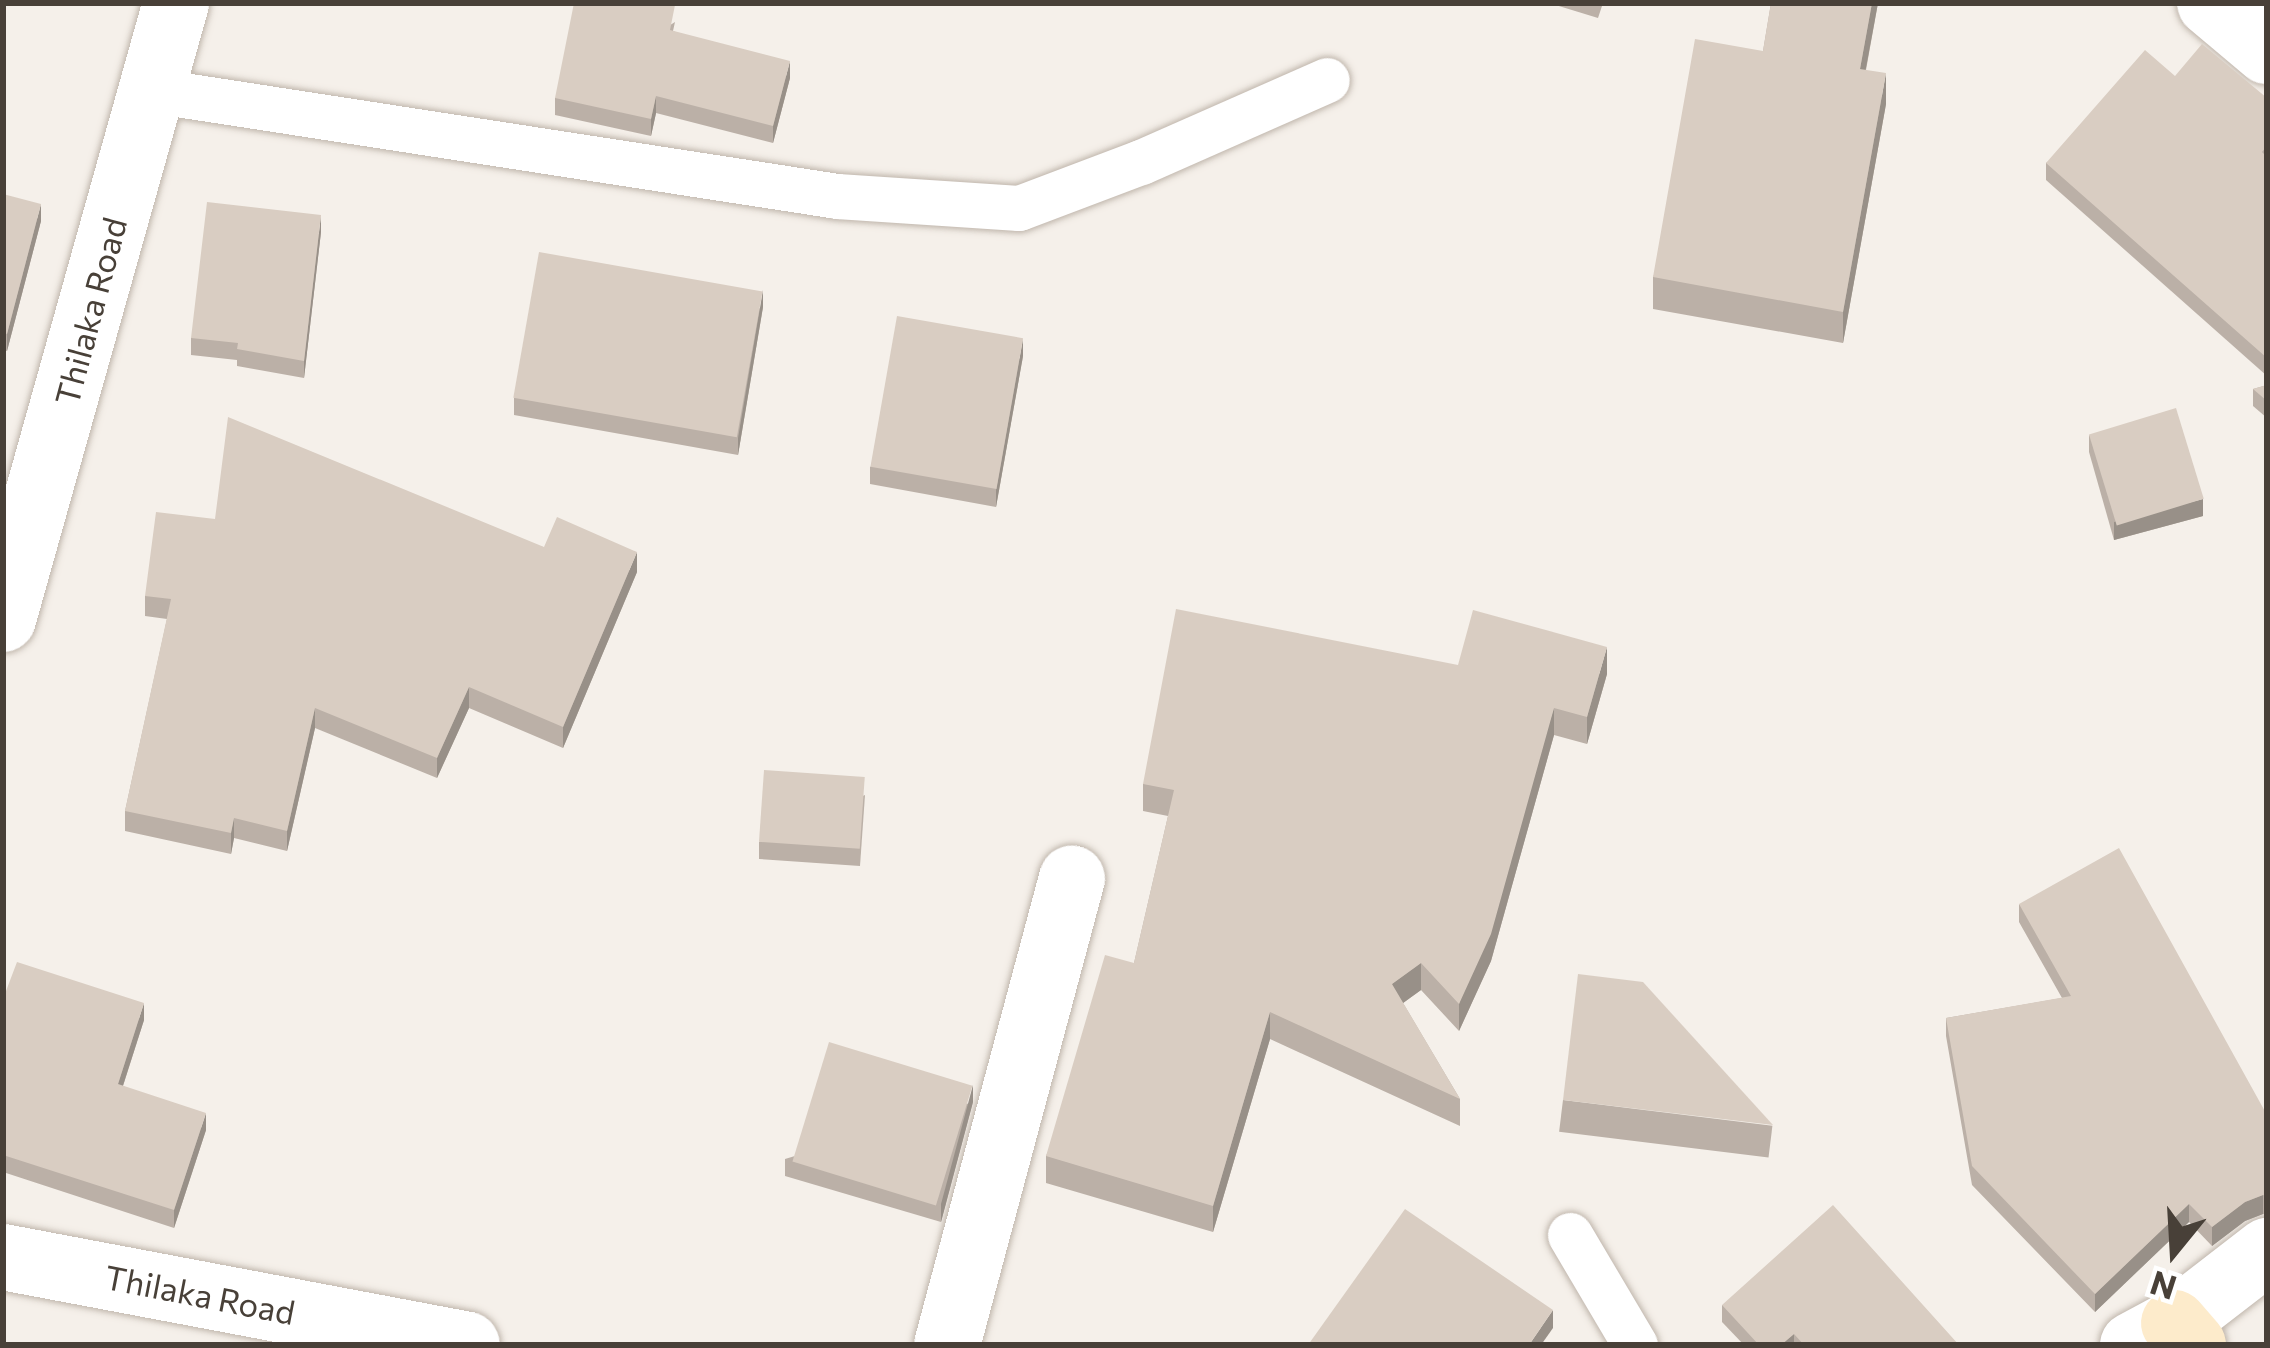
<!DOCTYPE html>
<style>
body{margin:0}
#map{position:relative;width:2270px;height:1348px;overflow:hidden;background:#f5f0ea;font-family:Commissioner,sans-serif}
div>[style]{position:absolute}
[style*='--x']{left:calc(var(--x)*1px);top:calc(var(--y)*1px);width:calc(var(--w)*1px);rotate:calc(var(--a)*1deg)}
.roads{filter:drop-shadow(0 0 3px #c0b6ac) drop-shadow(0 0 3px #c0b6ac)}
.lane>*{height:45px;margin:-22.5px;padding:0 22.5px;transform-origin:22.5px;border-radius:22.5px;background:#fff}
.street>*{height:66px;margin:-33px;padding:0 33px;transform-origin:33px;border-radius:33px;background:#fff}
.secondary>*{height:66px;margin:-33px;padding:0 33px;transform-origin:33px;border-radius:33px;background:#fdebcb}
.wall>*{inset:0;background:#bbb0a7;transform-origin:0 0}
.shaded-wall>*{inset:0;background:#989088}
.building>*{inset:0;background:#d9cdc2;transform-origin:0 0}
span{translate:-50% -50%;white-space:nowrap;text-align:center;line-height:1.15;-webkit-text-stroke:12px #fff;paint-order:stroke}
.street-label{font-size:33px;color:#484038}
.frame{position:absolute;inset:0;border:6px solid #484038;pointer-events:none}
.north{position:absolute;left:2114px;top:1192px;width:120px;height:120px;-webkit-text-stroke:9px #fff;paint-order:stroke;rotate:198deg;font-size:33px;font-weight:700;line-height:48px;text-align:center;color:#484038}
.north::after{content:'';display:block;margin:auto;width:42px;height:54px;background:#484038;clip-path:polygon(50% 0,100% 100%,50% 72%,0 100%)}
</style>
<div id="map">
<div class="roads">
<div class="lane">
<div style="--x:151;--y:90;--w:694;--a:8.78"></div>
<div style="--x:837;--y:196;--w:182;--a:3.8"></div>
<div style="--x:1019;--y:208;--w:130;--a:-20.7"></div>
<div style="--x:1141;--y:162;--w:203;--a:-23.8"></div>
<div style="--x:1570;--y:1235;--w:128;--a:59.4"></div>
</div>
<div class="street">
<div style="--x:2210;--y:3;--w:75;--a:40.1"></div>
<div style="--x:3;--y:619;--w:640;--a:-74.31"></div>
<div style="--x:3;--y:1257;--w:472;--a:10.7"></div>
<div style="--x:947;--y:1345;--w:483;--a:-75"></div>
<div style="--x:2133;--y:1345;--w:47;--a:-28.2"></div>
<div style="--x:2174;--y:1323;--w:118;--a:-37.7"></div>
</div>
<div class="secondary">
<div style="--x:2174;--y:1323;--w:29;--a:49"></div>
</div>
</div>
<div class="wall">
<div style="clip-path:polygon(1549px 3px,1603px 3px,1598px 18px)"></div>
<div style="clip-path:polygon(1771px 3px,1878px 3px,1866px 70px,1886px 104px,1843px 343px,1653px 309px,1653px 277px,1763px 51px)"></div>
<div style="clip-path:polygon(675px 22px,673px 31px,790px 78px,773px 143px,656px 113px,651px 136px,555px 115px,555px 98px)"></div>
<div style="clip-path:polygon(2175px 76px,2267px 98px,2267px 376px,2046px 180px,2046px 163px)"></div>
<div style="clip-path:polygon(3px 194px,41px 221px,7px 351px,3px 350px)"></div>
<div style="clip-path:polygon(321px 232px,304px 378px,237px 366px,237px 360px,191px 355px,191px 338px)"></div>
<div style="clip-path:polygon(763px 307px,738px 455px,514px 415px,514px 398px)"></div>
<div style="clip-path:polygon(1023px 356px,996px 507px,870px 484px,870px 467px)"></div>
<div style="clip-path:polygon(2267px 385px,2267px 418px,2253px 406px,2253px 389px)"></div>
<div style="clip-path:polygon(2089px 435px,2203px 516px,2114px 540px,2089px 452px)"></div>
<div style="clip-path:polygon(215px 519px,544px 547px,637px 572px,563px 748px,469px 708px,437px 778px,315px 728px,287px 851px,234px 838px,231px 854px,125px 831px,125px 811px,167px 619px,145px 616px,145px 596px)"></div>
<div style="clip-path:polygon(1458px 665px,1607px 674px,1587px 744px,1554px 735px,1491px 961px,1459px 1031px,1421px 990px,1403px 1003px,1460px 1099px,1460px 1126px,1270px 1039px,1213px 1232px,1046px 1183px,1046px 1156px,1134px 963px,1168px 816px,1143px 811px,1143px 784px)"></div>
<div style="clip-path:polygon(865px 795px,860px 866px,759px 859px,759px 842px)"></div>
<div style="clip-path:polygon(2019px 904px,2267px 1115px,2267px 1214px,2263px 1214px,2245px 1221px,2212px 1246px,2189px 1222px,2095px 1312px,1972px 1185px,1946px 1036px,1946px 1018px,2062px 998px,2019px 922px)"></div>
<div style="clip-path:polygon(3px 999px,144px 1020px,123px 1086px,206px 1130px,174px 1228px,3px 1172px)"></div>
<div style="left:1563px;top:1100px;width:211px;height:32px;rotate:7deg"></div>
<div style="clip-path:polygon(973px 1102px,941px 1222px,785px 1176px,785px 1159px)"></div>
<div style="clip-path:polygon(1722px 1305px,1959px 1345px,1744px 1345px,1722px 1322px)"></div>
</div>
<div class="shaded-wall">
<div style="clip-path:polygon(1872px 3px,1878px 3px,1860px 100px,1860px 69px)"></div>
<div style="clip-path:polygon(790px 61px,790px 78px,773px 143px,773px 126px)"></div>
<div style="clip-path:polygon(1886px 73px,1886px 104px,1843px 343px,1843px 312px)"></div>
<div style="clip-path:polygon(656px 96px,656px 113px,651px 136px,651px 119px)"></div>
<div style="clip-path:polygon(41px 204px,41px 221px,7px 351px,7px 334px)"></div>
<div style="clip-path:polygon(321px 215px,321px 232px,304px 378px,304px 361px)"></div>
<div style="clip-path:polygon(763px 290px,763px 307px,738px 455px,738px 438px)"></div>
<div style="clip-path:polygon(1023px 339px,1023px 356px,996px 507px,996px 490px)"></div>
<div style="clip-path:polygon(2203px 499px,2203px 516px,2114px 540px,2114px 522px)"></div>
<div style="clip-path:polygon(637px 552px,637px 572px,563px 748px,563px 727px)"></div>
<div style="clip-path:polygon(1607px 647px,1607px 674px,1587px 744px,1587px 717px)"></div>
<div style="clip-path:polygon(469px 687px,469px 708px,437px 778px,437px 758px)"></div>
<div style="clip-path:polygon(315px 708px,315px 728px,287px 851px,287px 831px)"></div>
<div style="clip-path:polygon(1554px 708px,1554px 735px,1491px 961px,1459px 1031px,1459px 1004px)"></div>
<div style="clip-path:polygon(234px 818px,234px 838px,231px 854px,231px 833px)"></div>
<div style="clip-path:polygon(1421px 963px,1421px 990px,1392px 1011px,1392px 984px)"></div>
<div style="clip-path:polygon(144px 1003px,144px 1020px,118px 1101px,118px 1084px)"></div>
<div style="clip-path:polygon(1270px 1012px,1270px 1039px,1213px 1232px,1213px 1206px)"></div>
<div style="clip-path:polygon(973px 1085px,973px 1102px,941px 1222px,941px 1204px)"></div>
<div style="clip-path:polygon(206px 1113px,206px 1130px,174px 1228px,174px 1210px)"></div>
<div style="clip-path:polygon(2263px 1195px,2263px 1214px,2245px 1221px,2212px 1246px,2212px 1227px,2245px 1202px)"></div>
<div style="clip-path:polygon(2189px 1204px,2189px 1222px,2095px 1312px,2095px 1294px)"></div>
<div style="clip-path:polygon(1553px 1310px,1553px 1328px,1541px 1345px,1529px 1345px)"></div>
<div style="clip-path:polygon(1794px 1334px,1794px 1345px,1781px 1345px)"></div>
</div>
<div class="building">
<div style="clip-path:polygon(574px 3px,664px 3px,675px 5px,670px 30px,790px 61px,773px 126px,656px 96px,651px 119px,555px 98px)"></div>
<div style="clip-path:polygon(1771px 3px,1872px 3px,1860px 69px,1886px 73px,1843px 312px,1653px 277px,1695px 39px,1763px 51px)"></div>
<div style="clip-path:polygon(2202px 44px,2267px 98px,2267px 146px,2262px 152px,2267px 157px,2267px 358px,2046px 163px,2145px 50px,2175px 76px)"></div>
<div style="clip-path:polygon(3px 194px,41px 204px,7px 334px,3px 333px)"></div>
<div style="clip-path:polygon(207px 202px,321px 215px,304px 361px,237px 349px,238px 343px,191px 338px)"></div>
<div style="left:539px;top:252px;width:227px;height:148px;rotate:10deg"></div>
<div style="left:897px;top:316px;width:128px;height:153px;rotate:10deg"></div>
<div style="clip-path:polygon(2267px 385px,2267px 401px,2253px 389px)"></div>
<div style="left:2176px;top:408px;width:95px;height:91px;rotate:73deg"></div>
<div style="clip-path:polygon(228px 417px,544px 547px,557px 517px,637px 552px,563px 727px,469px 687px,437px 758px,315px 708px,287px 831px,234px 818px,231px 833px,125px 811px,171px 599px,145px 596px,156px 512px,215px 519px)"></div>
<div style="clip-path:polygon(1176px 609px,1458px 665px,1473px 610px,1607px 647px,1587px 717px,1554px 708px,1491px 934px,1459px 1004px,1421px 963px,1392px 984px,1460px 1099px,1270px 1012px,1213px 1206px,1046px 1156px,1105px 955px,1134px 963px,1174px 790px,1143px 784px)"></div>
<div style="left:764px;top:770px;width:101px;height:72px;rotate:4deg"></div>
<div style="clip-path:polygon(2119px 848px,2267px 1115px,2267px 1196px,2263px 1195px,2245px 1202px,2212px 1227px,2189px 1204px,2095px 1294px,1972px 1166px,1946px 1018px,2071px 996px,2019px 904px)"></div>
<div style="clip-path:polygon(17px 962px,144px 1003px,118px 1084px,206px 1113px,174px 1210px,3px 1155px,3px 999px)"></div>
<div style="clip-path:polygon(1578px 974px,1643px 982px,1773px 1125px,1563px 1100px)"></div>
<div style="left:829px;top:1042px;width:150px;height:125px;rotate:17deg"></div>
<div style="clip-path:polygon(1833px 1205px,1959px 1345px,1804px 1345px,1794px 1334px,1781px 1345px,1759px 1345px,1722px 1305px)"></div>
<div style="clip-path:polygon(1405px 1209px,1553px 1310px,1529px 1345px,1308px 1345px)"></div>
</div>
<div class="street-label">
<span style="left:90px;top:311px;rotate:-75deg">Thilaka Road</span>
<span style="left:200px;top:1294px;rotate:11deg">Thilaka Road</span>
</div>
<div class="frame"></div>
<div class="north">N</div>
</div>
